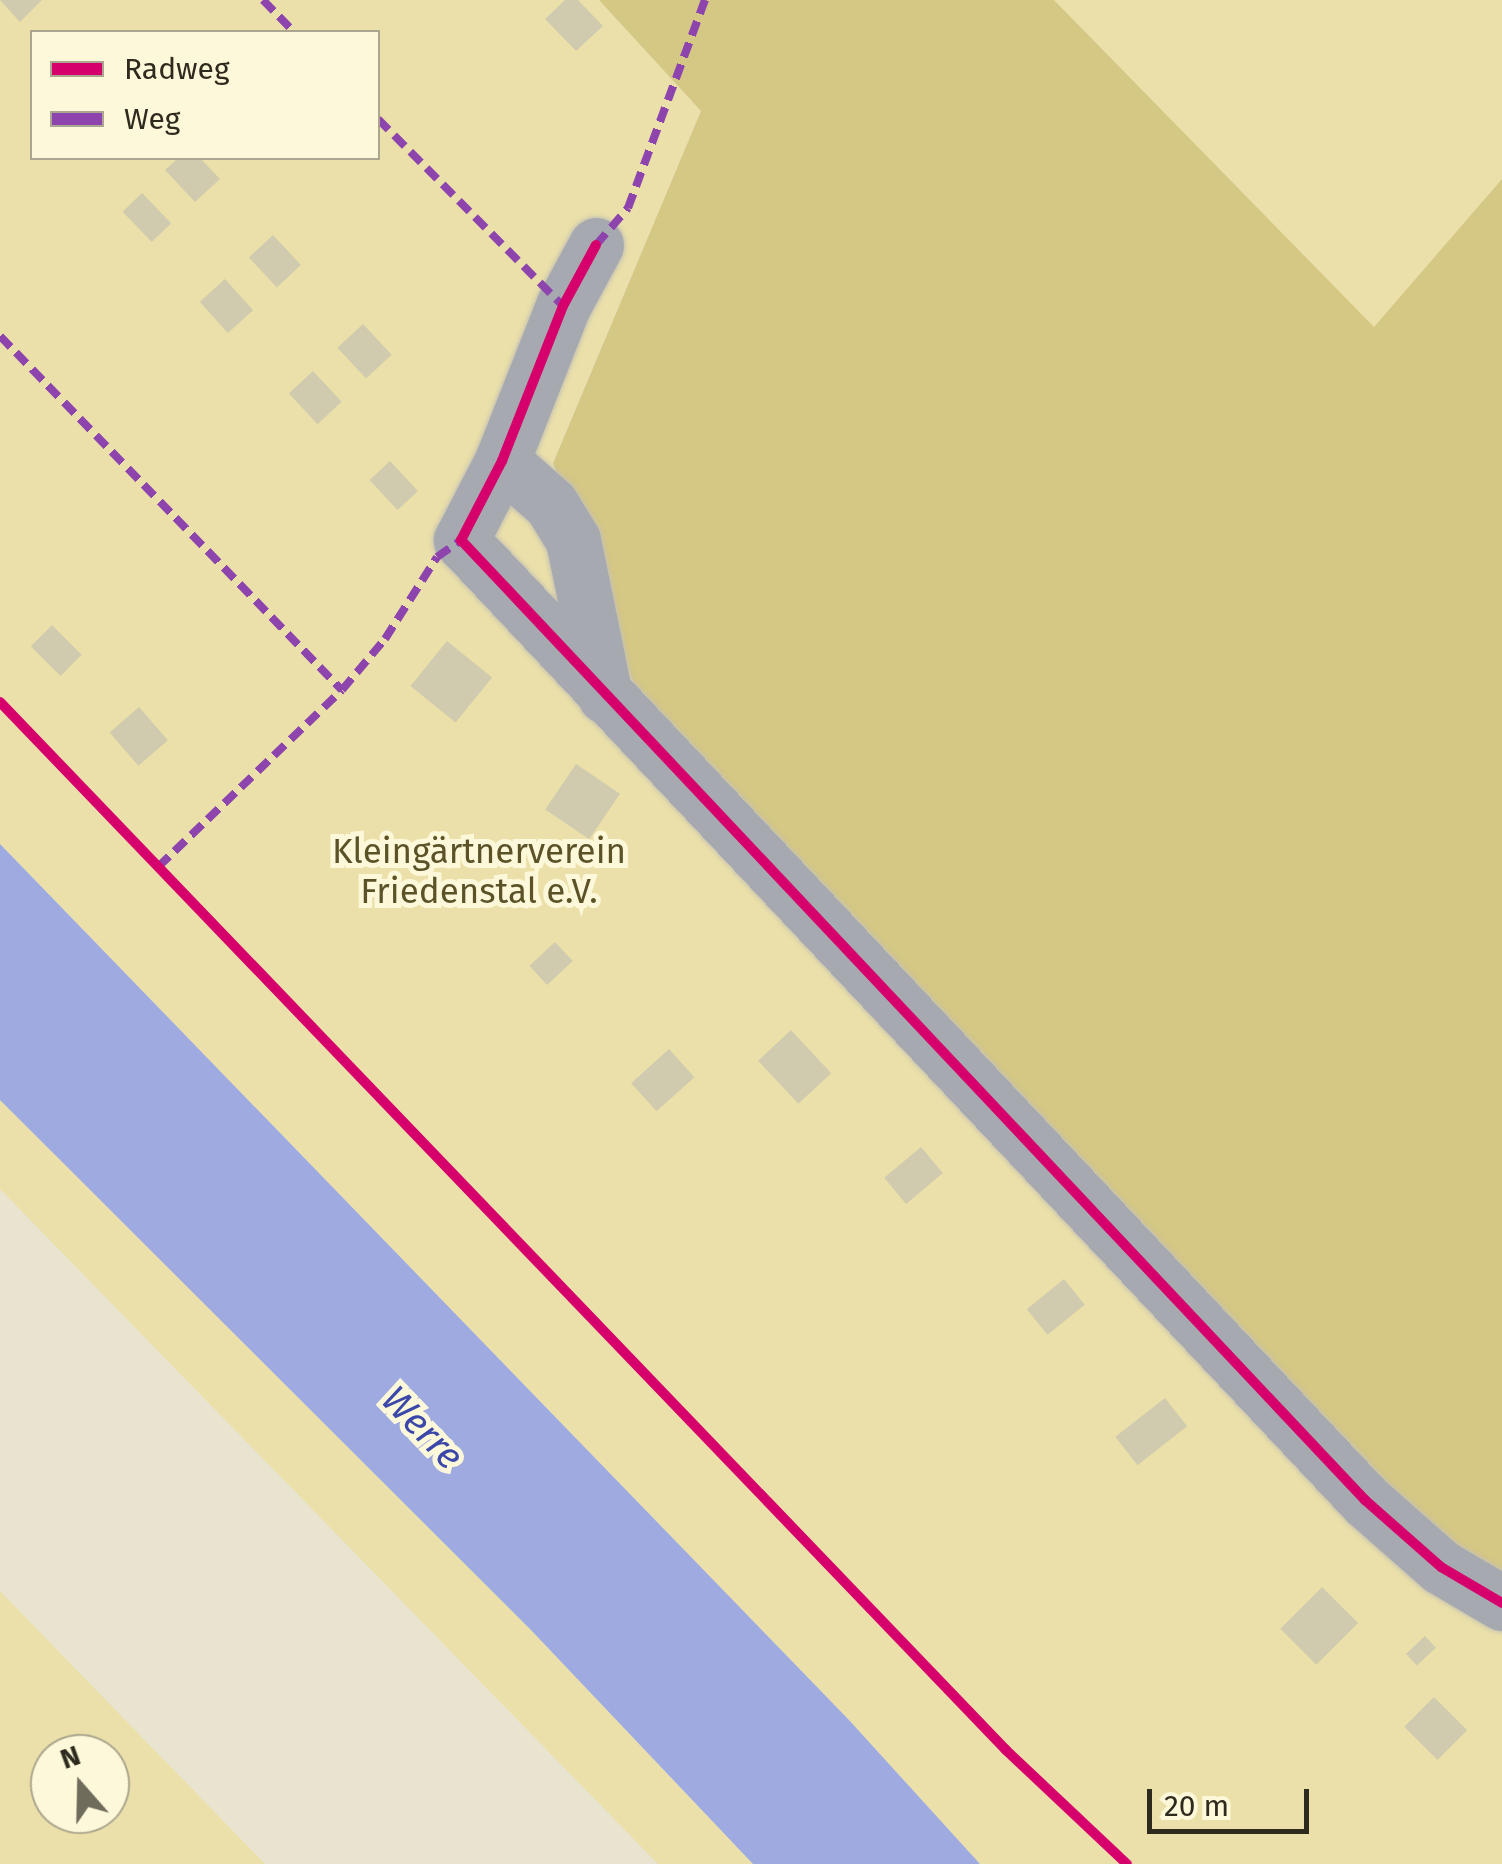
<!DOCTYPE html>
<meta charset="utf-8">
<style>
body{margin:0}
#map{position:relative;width:1502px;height:1864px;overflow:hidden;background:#e8e4d0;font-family:"Fira Sans",sans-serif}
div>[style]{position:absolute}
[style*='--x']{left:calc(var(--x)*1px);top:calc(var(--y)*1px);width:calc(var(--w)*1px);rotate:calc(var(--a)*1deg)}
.green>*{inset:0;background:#ebe0a9}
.forest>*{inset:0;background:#d5c784}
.water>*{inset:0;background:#9fabe0}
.building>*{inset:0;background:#d0cbae;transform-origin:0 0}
.roads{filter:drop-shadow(0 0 2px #c5c1b2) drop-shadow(0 0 2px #c5c1b2)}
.minor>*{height:55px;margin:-27.5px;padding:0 27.5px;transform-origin:27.5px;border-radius:27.5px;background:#a7a9b1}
.quiet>*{height:8px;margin-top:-4px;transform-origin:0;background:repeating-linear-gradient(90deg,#8e44ad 0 15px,transparent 0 23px)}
.cycleway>*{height:10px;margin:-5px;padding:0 5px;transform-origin:5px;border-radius:5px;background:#d6006c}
span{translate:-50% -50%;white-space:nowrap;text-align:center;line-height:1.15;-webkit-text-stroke:10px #fef8da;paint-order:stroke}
.park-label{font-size:35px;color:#5b5227}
.water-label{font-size:38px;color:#3b47a9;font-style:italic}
.legend{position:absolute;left:30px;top:30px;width:350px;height:130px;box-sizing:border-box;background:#fef8da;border:2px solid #aba68f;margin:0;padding:12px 18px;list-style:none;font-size:30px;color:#2e2b1e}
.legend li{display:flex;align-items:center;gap:20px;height:50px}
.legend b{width:50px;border:2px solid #aba68f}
.north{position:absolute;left:30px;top:1734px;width:100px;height:100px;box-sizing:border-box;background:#fef8da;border:2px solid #aba68f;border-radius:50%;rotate:340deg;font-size:28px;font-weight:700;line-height:40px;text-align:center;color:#2e2b1e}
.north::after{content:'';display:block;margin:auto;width:35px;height:45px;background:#6f6c5c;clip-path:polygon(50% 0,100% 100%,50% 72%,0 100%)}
.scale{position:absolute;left:1147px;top:1789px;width:162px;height:45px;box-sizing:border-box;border:5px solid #2e2b1e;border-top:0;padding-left:12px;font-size:30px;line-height:35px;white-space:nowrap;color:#2e2b1e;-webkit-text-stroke:8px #fef8da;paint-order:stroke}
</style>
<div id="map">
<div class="green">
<div style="clip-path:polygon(evenodd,0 0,599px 0,701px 111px,553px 462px,1502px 1581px,1502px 1864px,980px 1864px,849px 1720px,0 844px,0 0,32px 32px,378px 32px,378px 158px,32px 158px,32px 32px)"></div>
<div style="clip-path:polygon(1054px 0,1502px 0,1502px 179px,1374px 328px)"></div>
<div style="clip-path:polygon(0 1100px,530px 1629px,753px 1864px,658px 1864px,0 1189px)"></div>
<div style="clip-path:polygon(evenodd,0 1591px,265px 1864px,0 1864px,0 1591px,50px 1754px,110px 1754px,110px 1814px,50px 1814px,50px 1754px)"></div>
</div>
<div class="forest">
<div style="clip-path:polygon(599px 0,1054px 0,1374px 327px,1502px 179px,1502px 1581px,1384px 1489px,639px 698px,553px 463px,701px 111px)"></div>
</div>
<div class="water">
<div style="clip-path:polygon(0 844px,849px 1720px,980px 1864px,753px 1864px,530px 1629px,0 1100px)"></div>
</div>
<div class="building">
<div style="clip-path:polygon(0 0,42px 0,20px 22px)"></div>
<div style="clip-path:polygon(565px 0,578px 0,603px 26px,576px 51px,545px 19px)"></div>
<div style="clip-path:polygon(178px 158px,200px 158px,220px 179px,195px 202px,165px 170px)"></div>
<div style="left:142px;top:193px;width:42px;height:27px;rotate:46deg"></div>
<div style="left:273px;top:235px;width:41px;height:33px;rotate:47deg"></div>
<div style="left:225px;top:279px;width:42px;height:34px;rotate:48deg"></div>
<div style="left:363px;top:324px;width:42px;height:35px;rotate:47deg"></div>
<div style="left:313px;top:371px;width:42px;height:33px;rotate:47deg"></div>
<div style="left:390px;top:461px;width:41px;height:28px;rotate:47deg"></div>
<div style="left:52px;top:625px;width:42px;height:30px;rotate:45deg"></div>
<div style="left:447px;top:641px;width:58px;height:58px;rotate:39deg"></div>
<div style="left:139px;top:707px;width:44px;height:39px;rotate:49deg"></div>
<div style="left:576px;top:764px;width:53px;height:55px;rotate:34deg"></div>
<div style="left:555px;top:942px;width:26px;height:35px;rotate:47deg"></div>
<div style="left:791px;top:1030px;width:59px;height:45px;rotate:47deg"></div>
<div style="left:669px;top:1049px;width:38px;height:51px;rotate:48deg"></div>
<div style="left:921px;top:1147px;width:34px;height:48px;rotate:50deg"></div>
<div style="left:1064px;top:1279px;width:33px;height:48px;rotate:51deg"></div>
<div style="left:1165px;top:1398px;width:36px;height:63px;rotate:52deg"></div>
<div style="left:1322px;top:1587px;width:51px;height:59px;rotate:45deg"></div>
<div style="left:1425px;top:1636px;width:16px;height:26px;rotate:47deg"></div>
<div style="left:1434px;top:1697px;width:47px;height:42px;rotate:45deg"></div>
</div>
<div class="roads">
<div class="minor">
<div style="--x:596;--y:245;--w:69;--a:118.4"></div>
<div style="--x:563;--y:306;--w:167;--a:111.5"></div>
<div style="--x:502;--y:461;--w:89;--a:117.4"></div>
<div style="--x:461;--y:540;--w:1319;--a:46.72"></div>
<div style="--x:1365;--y:1500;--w:101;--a:41.4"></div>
<div style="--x:1441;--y:1567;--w:71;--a:30.5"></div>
<div style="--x:502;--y:461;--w:65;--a:41.3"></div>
<div style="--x:551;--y:504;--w:42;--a:58.6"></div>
<div style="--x:573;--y:540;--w:159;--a:78.4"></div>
</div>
</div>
<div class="quiet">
<div style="--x:263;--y:0;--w:45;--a:45.9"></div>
<div style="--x:378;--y:119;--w:263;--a:45.3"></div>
<div style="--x:596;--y:245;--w:49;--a:-49.1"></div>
<div style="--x:628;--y:208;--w:222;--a:-69.7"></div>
<div style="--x:0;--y:336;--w:492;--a:46"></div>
<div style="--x:158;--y:867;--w:255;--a:-43.9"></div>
<div style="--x:342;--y:690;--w:67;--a:-49.9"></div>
<div style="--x:385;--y:639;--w:97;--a:-57.6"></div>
<div style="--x:437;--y:557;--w:29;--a:-35"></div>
</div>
<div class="cycleway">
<div style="--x:596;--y:245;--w:69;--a:118.4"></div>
<div style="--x:563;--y:306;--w:167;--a:111.5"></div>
<div style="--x:502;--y:461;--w:89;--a:117.4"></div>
<div style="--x:461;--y:540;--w:1319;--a:46.72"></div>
<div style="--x:1365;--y:1500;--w:101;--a:41.4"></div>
<div style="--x:1441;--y:1567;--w:71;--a:30.5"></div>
<div style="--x:0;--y:702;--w:1453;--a:46.17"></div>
<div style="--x:1006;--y:1750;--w:166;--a:43.3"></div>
</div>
<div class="park-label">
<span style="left:479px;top:871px">Kleingärtnerverein<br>Friedenstal e.V.</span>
</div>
<div class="water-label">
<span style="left:422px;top:1428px;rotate:46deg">Werre</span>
</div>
<ul class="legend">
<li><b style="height:12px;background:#d6006c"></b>Radweg</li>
<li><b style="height:12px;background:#8e44ad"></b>Weg</li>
</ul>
<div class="north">N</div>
<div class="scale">20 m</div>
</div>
